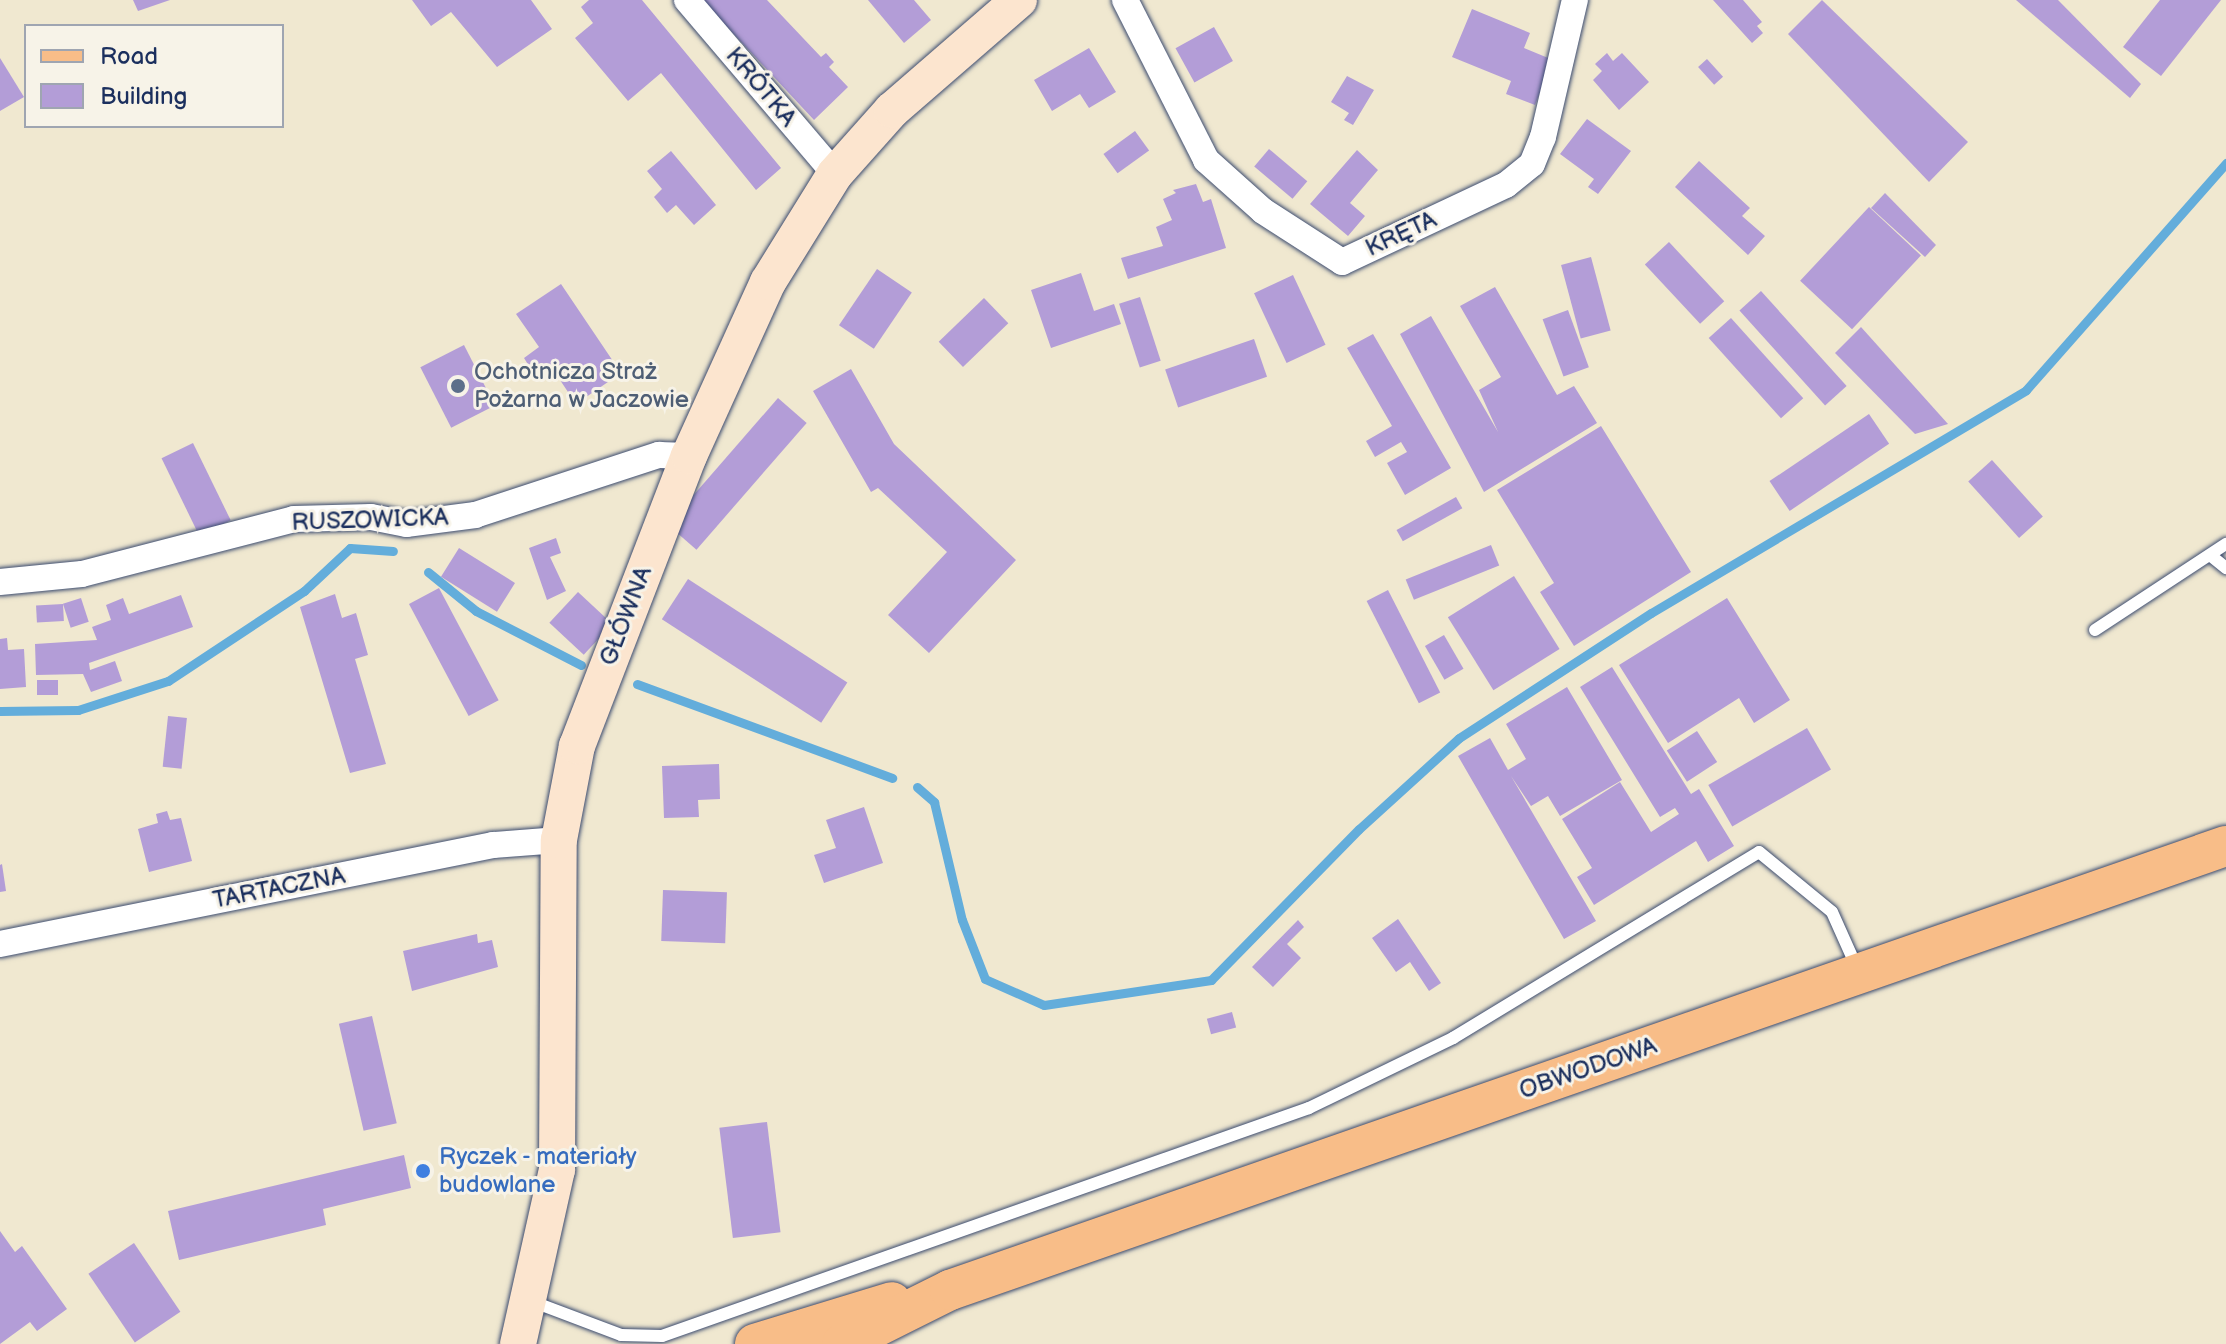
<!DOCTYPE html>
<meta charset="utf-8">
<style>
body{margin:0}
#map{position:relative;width:2226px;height:1344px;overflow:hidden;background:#f0e8d0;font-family:"Balsamiq Sans",sans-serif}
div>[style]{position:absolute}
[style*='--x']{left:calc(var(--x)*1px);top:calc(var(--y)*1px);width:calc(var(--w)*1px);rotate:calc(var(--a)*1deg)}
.stream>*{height:9px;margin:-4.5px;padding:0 4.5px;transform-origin:4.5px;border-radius:4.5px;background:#63addb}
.building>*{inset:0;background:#b39dd7;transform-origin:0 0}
.roads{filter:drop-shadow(0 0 2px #3b4b6f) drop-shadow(0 0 2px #3b4b6f)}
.lane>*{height:12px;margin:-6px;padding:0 6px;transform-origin:6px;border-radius:6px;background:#fff}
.street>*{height:26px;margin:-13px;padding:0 13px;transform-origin:13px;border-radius:13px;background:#fff}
.secondary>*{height:36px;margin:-18px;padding:0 18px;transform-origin:18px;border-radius:18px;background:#fce5cf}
.primary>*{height:40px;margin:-20px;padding:0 20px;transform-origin:20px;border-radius:20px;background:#f8bd88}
.dots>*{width:22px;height:22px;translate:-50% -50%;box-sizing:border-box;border:4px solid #f7f3e8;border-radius:50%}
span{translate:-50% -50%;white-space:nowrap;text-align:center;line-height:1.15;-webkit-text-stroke:6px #f7f3e8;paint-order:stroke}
.street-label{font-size:24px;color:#1b2f5e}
.service-label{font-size:24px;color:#4e5e75}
.left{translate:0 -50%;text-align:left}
.shop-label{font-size:24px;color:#366cbe}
.legend{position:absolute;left:24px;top:24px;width:260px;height:104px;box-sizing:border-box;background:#f7f3e8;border:2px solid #9fa5b1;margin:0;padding:10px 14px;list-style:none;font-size:24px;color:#1b2f5e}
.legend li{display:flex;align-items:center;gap:16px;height:40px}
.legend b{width:40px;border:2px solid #9fa5b1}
</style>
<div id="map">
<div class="stream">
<div style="--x:428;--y:572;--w:62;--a:39.1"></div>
<div style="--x:476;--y:611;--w:118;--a:27.2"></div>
<div style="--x:637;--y:684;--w:272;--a:20.2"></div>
<div style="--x:0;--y:711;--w:78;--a:-0.7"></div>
<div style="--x:78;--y:710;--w:95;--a:-17.9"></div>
<div style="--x:168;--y:681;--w:163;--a:-33.5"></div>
<div style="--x:304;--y:591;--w:63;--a:-43.1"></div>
<div style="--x:350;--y:548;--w:43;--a:4"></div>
<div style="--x:917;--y:787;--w:23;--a:41"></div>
<div style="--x:934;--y:802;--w:121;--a:76.7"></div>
<div style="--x:962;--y:920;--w:63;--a:68.7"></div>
<div style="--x:985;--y:979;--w:64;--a:23.8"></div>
<div style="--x:1044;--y:1005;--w:169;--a:-8.5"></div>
<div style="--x:1211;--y:980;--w:211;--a:-45.6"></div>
<div style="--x:1359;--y:829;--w:135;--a:-42.3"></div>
<div style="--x:1459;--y:738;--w:229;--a:-33.1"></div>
<div style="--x:1651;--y:613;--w:436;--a:-30.7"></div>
<div style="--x:2026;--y:390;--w:303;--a:-48.6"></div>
</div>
<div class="building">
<div style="clip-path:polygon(133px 0,170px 0,138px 11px)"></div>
<div style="clip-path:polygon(412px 0,531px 0,552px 29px,497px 67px,451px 12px,431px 26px)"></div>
<div style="clip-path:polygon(589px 0,642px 0,781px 168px,756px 190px,661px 73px,628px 101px,575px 38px,593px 23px,581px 7px)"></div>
<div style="clip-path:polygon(702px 0,767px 0,821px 57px,826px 53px,834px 62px,829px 67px,848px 87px,814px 120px)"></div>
<div style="clip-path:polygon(868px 0,914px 0,931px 20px,904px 43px)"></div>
<div style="clip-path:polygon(1713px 0,1743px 0,1762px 22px,1757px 26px,1763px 33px,1752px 43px)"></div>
<div style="clip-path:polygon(1822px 0,1968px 142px,1929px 182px,1788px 34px)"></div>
<div style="clip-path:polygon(2016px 0,2058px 0,2141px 84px,2130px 98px)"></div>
<div style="clip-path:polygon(2160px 0,2221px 0,2161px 76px,2123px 47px)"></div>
<div style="clip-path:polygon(1472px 9px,1530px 33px,1524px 48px,1553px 60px,1535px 105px,1506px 94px,1511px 81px,1452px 57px)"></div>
<div style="left:1214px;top:27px;width:39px;height:44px;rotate:61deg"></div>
<div style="clip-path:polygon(1089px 48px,1116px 92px,1089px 108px,1080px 94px,1052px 111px,1034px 80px)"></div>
<div style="clip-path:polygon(1607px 53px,1613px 61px,1622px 53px,1649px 82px,1619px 110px,1593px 80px,1602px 71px,1595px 64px)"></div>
<div style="clip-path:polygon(0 58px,24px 97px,0 111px)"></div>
<div style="left:1707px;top:59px;width:24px;height:12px;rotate:48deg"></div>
<div style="clip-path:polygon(1347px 76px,1374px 90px,1353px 125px,1344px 120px,1349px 113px,1331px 102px)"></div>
<div style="clip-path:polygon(1587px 119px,1631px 151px,1598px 194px,1588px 187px,1594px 179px,1560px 154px)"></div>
<div style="left:1135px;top:131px;width:24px;height:39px;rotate:54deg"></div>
<div style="left:1269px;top:149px;width:50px;height:23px;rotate:40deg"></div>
<div style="clip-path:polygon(1357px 150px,1378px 170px,1350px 203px,1365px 216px,1348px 236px,1310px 204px)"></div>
<div style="clip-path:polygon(671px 151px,716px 205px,694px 225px,676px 205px,667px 213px,654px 197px,662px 189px,647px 171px)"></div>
<div style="clip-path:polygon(1699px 161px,1750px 208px,1742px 216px,1765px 236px,1748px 255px,1675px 187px)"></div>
<div style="clip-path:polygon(1196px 184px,1203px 202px,1211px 199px,1226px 248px,1128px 279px,1121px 258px,1163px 246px,1156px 227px,1172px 220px,1163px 199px,1176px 193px,1173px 190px)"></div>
<div style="clip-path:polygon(1885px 193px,1936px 245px,1925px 257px,1871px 208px)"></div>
<div style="left:1869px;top:207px;width:71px;height:101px;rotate:43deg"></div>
<div style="left:1669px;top:242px;width:81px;height:33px;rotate:47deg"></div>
<div style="left:1591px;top:257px;width:76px;height:31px;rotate:75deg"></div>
<div style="left:877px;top:269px;width:42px;height:68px;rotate:34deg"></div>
<div style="clip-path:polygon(1081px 273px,1094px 311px,1114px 304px,1121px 324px,1051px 348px,1031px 290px)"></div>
<div style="left:1293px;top:275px;width:77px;height:43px;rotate:65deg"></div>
<div style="clip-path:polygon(561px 284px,621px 373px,576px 404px,552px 368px,537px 379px,524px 358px,539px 347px,516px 314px)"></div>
<div style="clip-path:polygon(1495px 287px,1557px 395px,1574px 386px,1597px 423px,1484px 492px,1400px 334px,1431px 316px,1498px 432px,1479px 390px,1501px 377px,1460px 306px)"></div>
<div style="left:1761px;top:291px;width:128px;height:29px;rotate:48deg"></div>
<div style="left:1140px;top:297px;width:67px;height:22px;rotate:72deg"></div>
<div style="left:984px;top:298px;width:35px;height:63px;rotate:46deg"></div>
<div style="left:1568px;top:310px;width:61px;height:27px;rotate:70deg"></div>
<div style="left:1731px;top:318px;width:108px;height:30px;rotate:48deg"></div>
<div style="clip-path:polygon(1861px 327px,1948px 424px,1915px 434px,1835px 353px)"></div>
<div style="clip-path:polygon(1373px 334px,1451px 468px,1405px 495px,1387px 463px,1407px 452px,1401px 442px,1375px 457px,1366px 441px,1392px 426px,1347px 348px)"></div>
<div style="left:1254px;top:339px;width:40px;height:94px;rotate:71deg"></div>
<div style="left:464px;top:345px;width:68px;height:49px;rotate:63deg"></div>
<div style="clip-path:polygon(851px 369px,894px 444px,1016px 560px,929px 653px,888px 615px,947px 552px,878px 488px,871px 492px,813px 391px)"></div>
<div style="left:778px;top:398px;width:38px;height:168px;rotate:41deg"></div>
<div style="left:1869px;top:414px;width:36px;height:120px;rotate:56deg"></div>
<div style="clip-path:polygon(1601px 426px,1691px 572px,1574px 646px,1540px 592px,1554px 583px,1497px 490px)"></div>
<div style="left:193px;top:443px;width:86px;height:35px;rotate:64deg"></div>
<div style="left:1992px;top:460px;width:76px;height:32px;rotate:48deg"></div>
<div style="left:1456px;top:497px;width:13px;height:68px;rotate:61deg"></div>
<div style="clip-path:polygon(556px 538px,561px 553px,550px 557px,566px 591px,547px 600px,529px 548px)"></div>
<div style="left:1491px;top:545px;width:22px;height:92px;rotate:68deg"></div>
<div style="left:459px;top:548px;width:66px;height:34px;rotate:32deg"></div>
<div style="left:1514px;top:576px;width:86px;height:78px;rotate:58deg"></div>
<div style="left:688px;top:579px;width:190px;height:48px;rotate:33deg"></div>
<div style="left:439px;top:588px;width:127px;height:34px;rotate:62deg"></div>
<div style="left:1388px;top:590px;width:115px;height:24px;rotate:63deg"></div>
<div style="left:578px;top:592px;width:47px;height:42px;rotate:43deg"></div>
<div style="clip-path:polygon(335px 594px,342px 618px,356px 613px,368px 655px,355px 659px,386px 764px,350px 773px,300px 607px)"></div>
<div style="clip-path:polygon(181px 595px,193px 627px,89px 663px,90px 670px,115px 661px,122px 681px,91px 692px,83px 674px,36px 675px,35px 644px,97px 640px,92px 627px,111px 620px,106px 605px,123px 598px,129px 614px)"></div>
<div style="left:81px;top:598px;width:25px;height:19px;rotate:72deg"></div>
<div style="clip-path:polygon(1727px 598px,1790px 700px,1754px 723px,1739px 698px,1668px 743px,1619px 665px)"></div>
<div style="left:63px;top:604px;width:17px;height:27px;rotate:87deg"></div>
<div style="left:1444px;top:635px;width:39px;height:22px;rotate:60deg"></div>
<div style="clip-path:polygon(7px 638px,8px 650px,24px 649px,26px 687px,0 689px,0 639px)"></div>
<div style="clip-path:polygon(1612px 667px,1691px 794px,1699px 789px,1734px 846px,1708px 862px,1696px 841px,1594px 905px,1577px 877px,1592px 868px,1562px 819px,1620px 782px,1651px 832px,1679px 814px,1675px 808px,1660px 817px,1580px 687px)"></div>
<div style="left:58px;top:680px;width:15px;height:21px;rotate:90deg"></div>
<div style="clip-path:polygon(1567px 687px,1622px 780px,1560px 816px,1548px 796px,1531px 806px,1511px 776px,1596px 921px,1564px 939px,1458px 756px,1490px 738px,1508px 770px,1526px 759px,1506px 724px)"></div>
<div style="left:168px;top:716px;width:19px;height:51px;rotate:6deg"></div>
<div style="left:1807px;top:728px;width:48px;height:114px;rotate:60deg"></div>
<div style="left:1697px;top:731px;width:37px;height:36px;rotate:57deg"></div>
<div style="clip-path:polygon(719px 764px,720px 799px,698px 800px,699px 817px,664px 818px,662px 766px)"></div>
<div style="clip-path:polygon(864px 807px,883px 863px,824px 883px,814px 855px,836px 848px,826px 820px)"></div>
<div style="clip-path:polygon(167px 811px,170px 820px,181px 818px,192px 861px,149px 872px,138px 829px,158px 823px,156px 814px)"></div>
<div style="clip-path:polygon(2px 864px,6px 891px,0 892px,0 865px)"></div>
<div style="left:663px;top:890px;width:64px;height:51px;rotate:2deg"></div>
<div style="clip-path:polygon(1398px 919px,1441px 983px,1429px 991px,1410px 962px,1396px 972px,1372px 938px)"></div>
<div style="clip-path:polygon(1298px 920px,1304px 927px,1287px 944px,1301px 958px,1273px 987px,1252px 967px)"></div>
<div style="clip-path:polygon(477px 934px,478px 943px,492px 940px,498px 967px,412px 991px,403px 951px)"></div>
<div style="left:1232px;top:1012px;width:16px;height:26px;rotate:75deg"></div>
<div style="left:372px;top:1016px;width:110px;height:34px;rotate:77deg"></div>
<div style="left:767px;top:1122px;width:111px;height:48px;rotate:83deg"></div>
<div style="clip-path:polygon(404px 1155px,411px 1188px,323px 1209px,326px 1225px,179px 1260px,168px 1211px)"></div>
<div style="clip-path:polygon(0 1231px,15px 1252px,22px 1246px,67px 1309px,37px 1331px,30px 1322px,0 1344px)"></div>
<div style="left:134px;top:1243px;width:83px;height:55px;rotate:56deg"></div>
</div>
<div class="roads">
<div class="lane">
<div style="--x:2210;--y:555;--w:21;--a:39"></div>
<div style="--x:2095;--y:630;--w:157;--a:-33.3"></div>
<div style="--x:531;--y:1301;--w:96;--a:20.7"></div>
<div style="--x:621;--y:1335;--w:41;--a:1.4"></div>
<div style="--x:662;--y:1336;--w:686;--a:-19.41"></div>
<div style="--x:1309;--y:1108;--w:160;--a:-25.9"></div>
<div style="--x:1453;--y:1038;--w:358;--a:-31.3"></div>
<div style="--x:1759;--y:852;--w:94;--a:39.4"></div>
<div style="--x:1832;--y:912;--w:61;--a:65.9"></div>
</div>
<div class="street">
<div style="--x:687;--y:0;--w:228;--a:49.6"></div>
<div style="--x:1125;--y:0;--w:179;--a:63.1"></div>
<div style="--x:1206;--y:160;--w:76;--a:41.8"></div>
<div style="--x:1263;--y:211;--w:94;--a:32.8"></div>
<div style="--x:1342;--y:262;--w:181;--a:-25.2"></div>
<div style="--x:1506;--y:185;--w:33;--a:-39"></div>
<div style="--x:1532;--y:164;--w:29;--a:-68"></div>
<div style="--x:1543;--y:137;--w:141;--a:-76.9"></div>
<div style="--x:0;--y:582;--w:82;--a:-5.6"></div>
<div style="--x:82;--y:574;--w:219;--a:-14.5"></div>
<div style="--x:294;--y:519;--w:77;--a:-1.5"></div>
<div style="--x:371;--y:517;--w:36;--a:11"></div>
<div style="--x:406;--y:524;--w:70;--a:-7.4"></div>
<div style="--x:475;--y:515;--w:194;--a:-18.1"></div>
<div style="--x:659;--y:455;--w:30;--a:2"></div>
<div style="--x:0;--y:944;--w:503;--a:-11.35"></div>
<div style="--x:493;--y:845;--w:66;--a:-4.3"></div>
</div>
<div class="secondary">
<div style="--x:518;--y:1344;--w:178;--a:-77.4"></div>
<div style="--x:557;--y:1170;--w:330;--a:-89.7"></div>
<div style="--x:559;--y:840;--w:96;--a:-79.2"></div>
<div style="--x:577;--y:746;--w:311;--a:-68.9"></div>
<div style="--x:689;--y:456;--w:191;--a:-65.6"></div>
<div style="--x:768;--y:282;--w:127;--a:-58.2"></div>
<div style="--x:835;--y:174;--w:86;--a:-48.3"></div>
<div style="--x:892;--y:110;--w:168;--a:-40.9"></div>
</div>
<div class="primary">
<div style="--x:755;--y:1344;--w:143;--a:-17"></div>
<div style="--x:842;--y:1344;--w:121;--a:-26.6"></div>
<div style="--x:950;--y:1290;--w:1351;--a:-19.19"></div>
</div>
</div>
<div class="dots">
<div style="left:458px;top:386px;background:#5c6f8a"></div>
<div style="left:423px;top:1171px;background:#3f7fe0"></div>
</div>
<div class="street-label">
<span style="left:761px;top:87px;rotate:50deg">KRÓTKA</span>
<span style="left:1401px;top:234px;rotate:-25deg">KRĘTA</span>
<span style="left:370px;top:520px;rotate:-2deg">RUSZOWICKA</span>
<span style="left:626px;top:616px;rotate:-69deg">GŁÓWNA</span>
<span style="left:279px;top:888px;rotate:-11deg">TARTACZNA</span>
<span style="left:1588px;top:1068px;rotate:-19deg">OBWODOWA</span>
</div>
<div class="service-label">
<span class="left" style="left:474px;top:386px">Ochotnicza Straż<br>Pożarna w Jaczowie</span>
</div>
<div class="shop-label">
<span class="left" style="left:439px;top:1171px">Ryczek - materiały<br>budowlane</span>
</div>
<ul class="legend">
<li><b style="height:10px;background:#f8bd88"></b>Road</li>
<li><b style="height:22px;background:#b39dd7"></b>Building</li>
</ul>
</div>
